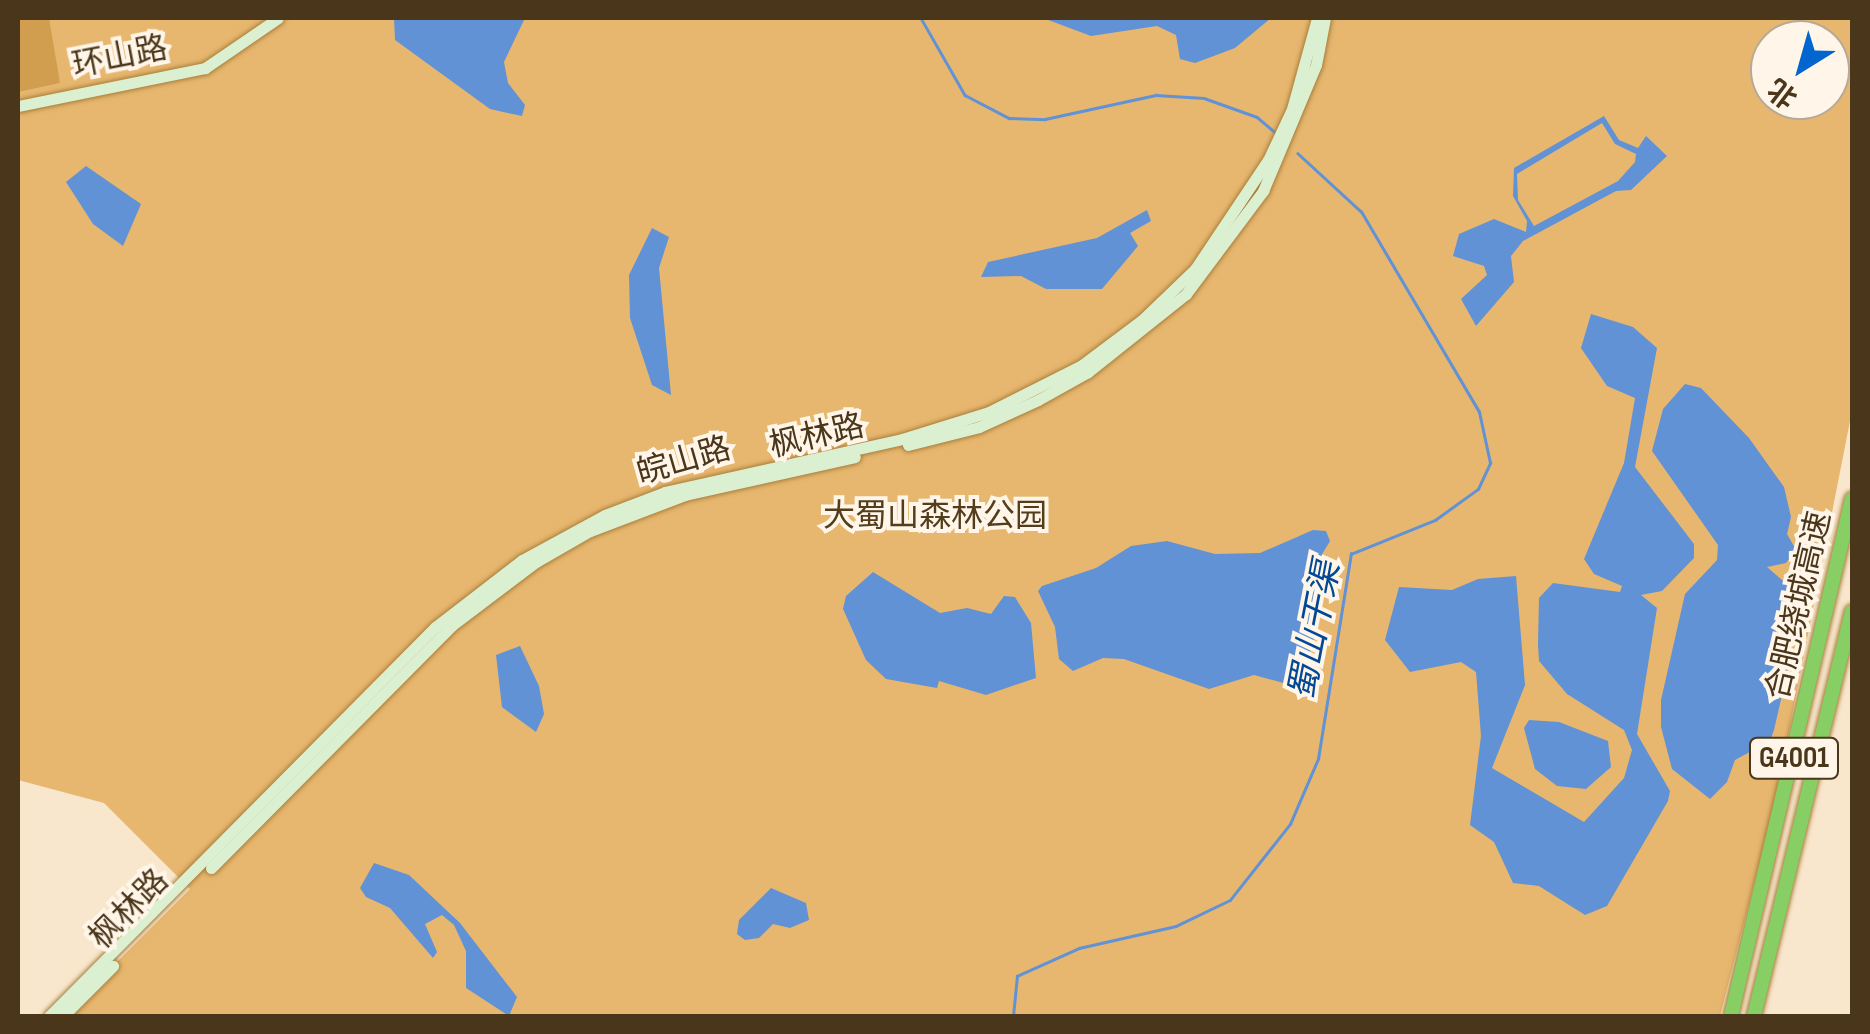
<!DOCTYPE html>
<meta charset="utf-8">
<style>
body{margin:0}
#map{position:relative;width:1870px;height:1034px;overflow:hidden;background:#f9e7cd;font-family:"Sofia Sans Condensed","Noto Sans SC",sans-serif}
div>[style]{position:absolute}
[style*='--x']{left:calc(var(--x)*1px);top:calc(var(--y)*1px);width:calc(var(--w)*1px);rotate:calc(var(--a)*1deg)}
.green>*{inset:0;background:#e7b76f}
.forest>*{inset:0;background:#d19e4f}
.water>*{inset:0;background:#6192d5}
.stream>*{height:2.5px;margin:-1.25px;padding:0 1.25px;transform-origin:1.25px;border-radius:1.25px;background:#6192d5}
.roads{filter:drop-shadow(0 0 2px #a97e3b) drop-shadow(0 0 2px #a97e3b)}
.secondary>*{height:11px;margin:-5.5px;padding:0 5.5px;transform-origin:5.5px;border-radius:5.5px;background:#dbf0d1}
.highway>*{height:14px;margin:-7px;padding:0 7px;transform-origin:7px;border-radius:7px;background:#87ce65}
span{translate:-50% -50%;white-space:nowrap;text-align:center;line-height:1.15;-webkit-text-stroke:8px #fff5e8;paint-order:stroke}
.shield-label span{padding:2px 8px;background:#fff5e8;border:2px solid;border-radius:8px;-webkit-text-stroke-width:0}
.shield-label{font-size:30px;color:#4a371b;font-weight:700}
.street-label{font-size:32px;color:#4a371b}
.park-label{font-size:32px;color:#533d1b}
.water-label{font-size:35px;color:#014997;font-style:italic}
.frame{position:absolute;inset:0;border:20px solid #4a371b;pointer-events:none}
.north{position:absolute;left:1750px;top:20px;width:100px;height:100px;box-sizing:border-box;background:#fff5e8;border:2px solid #b7a996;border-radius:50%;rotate:217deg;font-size:28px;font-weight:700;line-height:40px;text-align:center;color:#4a371b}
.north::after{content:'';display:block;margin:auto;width:35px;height:45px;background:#0365ce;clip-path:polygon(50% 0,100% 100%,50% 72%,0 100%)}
</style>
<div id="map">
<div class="green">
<div style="clip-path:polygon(evenodd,18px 18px,1852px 18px,1852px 411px,1775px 802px,1720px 1016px,63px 1016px,190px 889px,104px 803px,18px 780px,18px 18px,1770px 40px,1830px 40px,1830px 100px,1770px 100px,1770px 40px)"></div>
</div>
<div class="forest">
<div style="clip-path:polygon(18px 18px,49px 18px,60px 83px,18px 92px)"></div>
</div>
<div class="water">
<div style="clip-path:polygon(394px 18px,525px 18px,504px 62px,508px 83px,525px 105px,522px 116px,490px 109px,395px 40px)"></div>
<div style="clip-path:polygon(1043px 18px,1271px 18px,1235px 48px,1195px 63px,1180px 59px,1176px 35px,1157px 26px,1091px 36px)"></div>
<div style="clip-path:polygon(evenodd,1604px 116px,1619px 140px,1638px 148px,1646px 136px,1667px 156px,1631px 190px,1616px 191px,1523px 241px,1511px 256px,1514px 282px,1476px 326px,1461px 299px,1487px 275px,1484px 266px,1453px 256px,1459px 234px,1494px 219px,1526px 232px,1527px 221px,1513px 196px,1514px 168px,1604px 116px,1602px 123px,1615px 144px,1636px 154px,1635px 162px,1618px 181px,1534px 226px,1518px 200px,1517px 174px,1602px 123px)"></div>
<div style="clip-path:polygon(86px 166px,141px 204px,123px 246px,93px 224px,66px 182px)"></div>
<div style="clip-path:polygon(1147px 210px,1151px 221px,1130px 233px,1138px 246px,1102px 289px,1046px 289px,1021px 276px,981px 277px,988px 262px,1097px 238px)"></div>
<div style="clip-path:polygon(652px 228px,669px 237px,659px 268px,671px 395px,652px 385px,630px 318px,629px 275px)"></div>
<div style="clip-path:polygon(1591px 314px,1633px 327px,1657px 348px,1635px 467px,1694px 544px,1694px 558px,1662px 591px,1641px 595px,1657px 608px,1637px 734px,1670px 791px,1668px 801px,1607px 906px,1585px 915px,1539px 886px,1513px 883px,1494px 842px,1470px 825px,1481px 736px,1476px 672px,1461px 662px,1410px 672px,1385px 640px,1399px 587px,1452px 590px,1478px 579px,1516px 576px,1525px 685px,1492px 768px,1584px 822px,1624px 778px,1632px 750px,1624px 730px,1567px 694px,1539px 661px,1538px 644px,1539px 598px,1553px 583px,1620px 592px,1622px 586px,1594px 574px,1584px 559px,1624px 463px,1635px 398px,1607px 386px,1581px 348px)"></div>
<div style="clip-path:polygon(1685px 384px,1701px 388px,1749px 438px,1784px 487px,1791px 517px,1787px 534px,1796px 550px,1786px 563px,1767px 567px,1796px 592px,1788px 630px,1777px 629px,1773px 637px,1779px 645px,1772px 657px,1788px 669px,1774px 730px,1770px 741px,1735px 760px,1727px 782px,1710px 799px,1672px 769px,1661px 727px,1661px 700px,1685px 594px,1717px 560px,1718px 545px,1652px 451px,1663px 409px)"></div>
<div style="clip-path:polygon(1313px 530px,1326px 531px,1330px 541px,1318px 561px,1318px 627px,1298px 687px,1254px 675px,1209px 689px,1124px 659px,1103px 658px,1073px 671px,1059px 659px,1055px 627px,1038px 591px,1042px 586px,1096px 568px,1131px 546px,1167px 541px,1215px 554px,1260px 553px)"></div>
<div style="clip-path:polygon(873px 572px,940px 613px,967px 608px,991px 614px,1004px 596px,1015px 597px,1031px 623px,1036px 678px,986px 695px,939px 681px,937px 688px,886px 679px,866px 660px,843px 609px,846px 596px)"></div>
<div style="clip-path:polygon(520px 646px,539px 686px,544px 714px,536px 732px,502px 707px,496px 655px)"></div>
<div style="clip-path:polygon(1529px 720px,1559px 722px,1608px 741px,1611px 767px,1586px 789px,1557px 786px,1535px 769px,1524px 728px)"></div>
<div style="clip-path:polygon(374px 863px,409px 875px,460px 923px,517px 997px,509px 1016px,466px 988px,466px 951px,454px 925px,442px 915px,425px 924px,437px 952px,433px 958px,390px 908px,366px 897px,360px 888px)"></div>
<div style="clip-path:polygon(771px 888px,806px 903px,809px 920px,790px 928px,773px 924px,759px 938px,745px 940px,737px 934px,739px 920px)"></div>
</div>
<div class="stream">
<div style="--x:921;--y:18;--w:89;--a:60.3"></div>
<div style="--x:965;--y:95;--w:50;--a:27.6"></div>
<div style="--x:1009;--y:118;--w:36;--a:2"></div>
<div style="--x:1045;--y:119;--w:114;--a:-12.2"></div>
<div style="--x:1156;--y:95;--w:48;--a:3.6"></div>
<div style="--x:1204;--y:98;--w:56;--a:19.7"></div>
<div style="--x:1257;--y:117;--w:23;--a:40"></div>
<div style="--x:1013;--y:1016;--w:40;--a:-84.3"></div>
<div style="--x:1017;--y:976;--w:68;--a:-24.3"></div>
<div style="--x:1079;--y:948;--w:99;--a:-12.8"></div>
<div style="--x:1176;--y:926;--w:60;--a:-25.7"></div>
<div style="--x:1230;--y:900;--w:97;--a:-51.7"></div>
<div style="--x:1290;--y:824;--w:71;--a:-66.7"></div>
<div style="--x:1318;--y:759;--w:208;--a:-80.9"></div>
<div style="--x:1351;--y:554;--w:91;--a:-22"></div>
<div style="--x:1435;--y:520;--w:53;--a:-35.8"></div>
<div style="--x:1478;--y:489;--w:29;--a:-65"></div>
<div style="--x:1490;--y:463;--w:52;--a:-102.2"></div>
<div style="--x:1479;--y:412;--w:232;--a:-120.5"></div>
<div style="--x:1361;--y:212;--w:86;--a:-137.4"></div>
</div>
<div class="roads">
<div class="secondary">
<div style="--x:18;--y:106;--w:191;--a:-11.5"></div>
<div style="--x:205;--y:68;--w:88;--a:-34.4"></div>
<div style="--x:908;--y:445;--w:73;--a:-14.2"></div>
<div style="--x:979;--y:427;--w:65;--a:-24.6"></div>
<div style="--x:1038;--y:400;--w:57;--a:-29.2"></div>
<div style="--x:1088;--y:372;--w:125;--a:-38.5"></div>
<div style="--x:1186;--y:294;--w:129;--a:-53.2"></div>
<div style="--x:1263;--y:191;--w:137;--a:-67.2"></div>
<div style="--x:1316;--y:65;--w:48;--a:-79.2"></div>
<div style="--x:211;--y:868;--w:341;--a:-45.2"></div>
<div style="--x:451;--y:626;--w:106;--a:-37"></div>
<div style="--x:536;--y:562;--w:62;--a:-29.9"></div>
<div style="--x:590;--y:531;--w:102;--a:-20.8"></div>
<div style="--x:685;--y:495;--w:174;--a:-12.6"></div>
<div style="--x:49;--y:1016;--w:548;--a:-45.22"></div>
<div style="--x:435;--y:627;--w:110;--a:-37.6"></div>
<div style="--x:522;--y:560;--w:94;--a:-28.5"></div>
<div style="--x:605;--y:515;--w:64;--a:-21"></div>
<div style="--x:665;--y:492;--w:243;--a:-12.6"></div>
<div style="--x:902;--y:439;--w:91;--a:-17.2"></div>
<div style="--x:989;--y:412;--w:104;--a:-26.8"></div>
<div style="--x:1082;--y:365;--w:75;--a:-36.9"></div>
<div style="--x:1142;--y:320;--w:74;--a:-43.9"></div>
<div style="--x:1195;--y:269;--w:131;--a:-56.2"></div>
<div style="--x:1268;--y:160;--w:56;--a:-64.8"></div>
<div style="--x:1292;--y:109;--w:94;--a:-74.6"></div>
<div style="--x:63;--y:1016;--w:71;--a:-45"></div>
</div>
<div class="highway">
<div style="--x:1731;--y:1016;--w:531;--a:-76.83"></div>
<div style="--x:1754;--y:1016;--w:416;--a:-76.4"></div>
</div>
</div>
<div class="shield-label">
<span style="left:1794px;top:758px">G4001</span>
</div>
<div class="street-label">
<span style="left:120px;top:58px;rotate:-11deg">环山路</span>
<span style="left:817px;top:437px;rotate:-13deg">枫林路</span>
<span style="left:684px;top:462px;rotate:-16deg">皖山路</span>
<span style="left:1800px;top:606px;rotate:-77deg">合肥绕城高速</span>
<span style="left:130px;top:910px;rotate:-45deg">枫林路</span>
</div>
<div class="park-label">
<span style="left:935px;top:517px">大蜀山森林公园</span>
</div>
<div class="water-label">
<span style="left:1316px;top:631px;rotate:-79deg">蜀山干渠</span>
</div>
<div class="frame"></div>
<div class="north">北</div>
</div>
